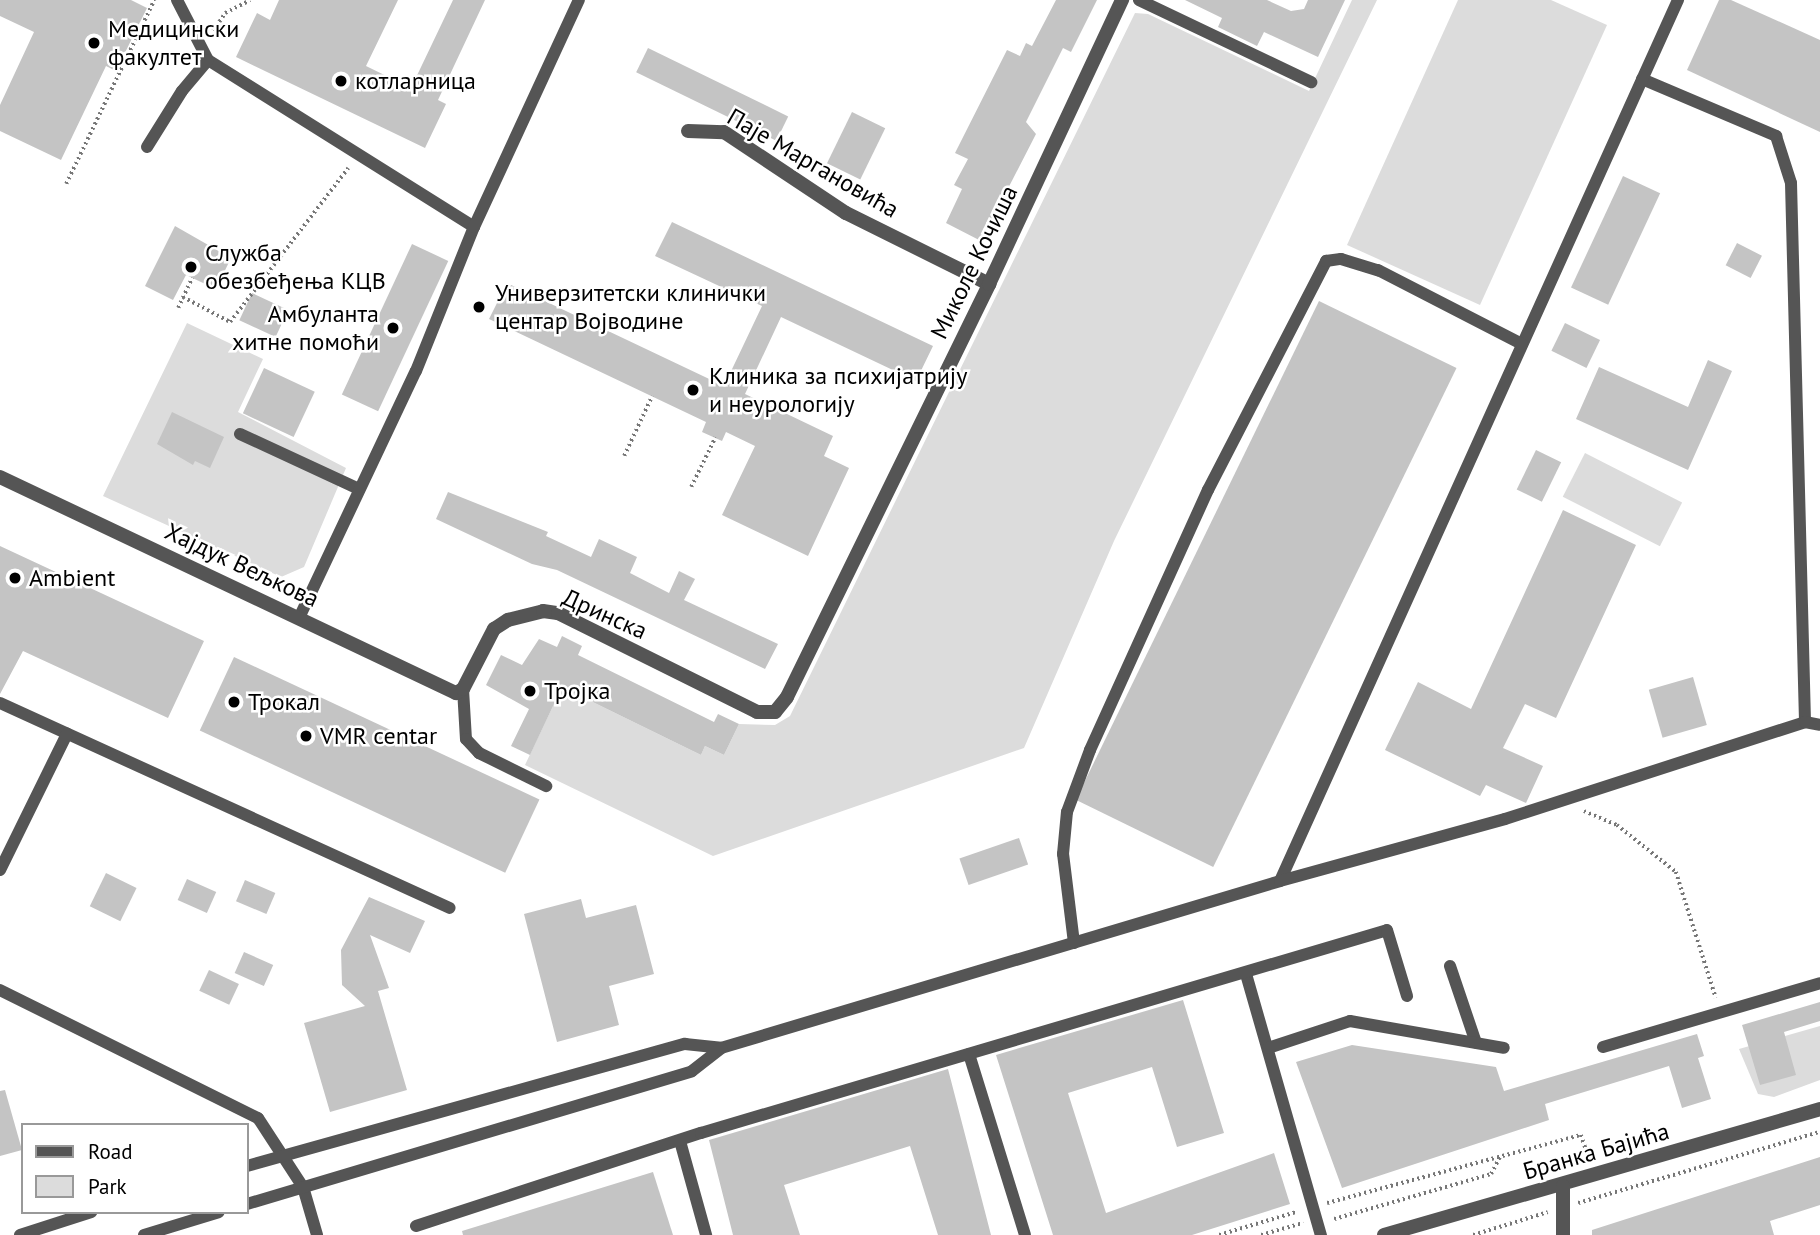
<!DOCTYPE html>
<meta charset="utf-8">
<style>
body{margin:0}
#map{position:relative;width:1820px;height:1235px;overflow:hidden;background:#fff;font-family:"PT Sans",sans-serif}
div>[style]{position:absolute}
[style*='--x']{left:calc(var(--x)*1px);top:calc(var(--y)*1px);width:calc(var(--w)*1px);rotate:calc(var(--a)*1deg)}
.green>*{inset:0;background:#dcdcdc;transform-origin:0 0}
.building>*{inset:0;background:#c4c4c4;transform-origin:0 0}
.path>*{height:3.5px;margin-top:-1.75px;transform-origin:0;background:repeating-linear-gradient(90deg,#777 0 2px,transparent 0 5.5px)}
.lane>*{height:12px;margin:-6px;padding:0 6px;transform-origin:6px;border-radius:6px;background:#555}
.street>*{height:14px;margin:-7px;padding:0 7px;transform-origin:7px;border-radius:7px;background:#555}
.dots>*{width:19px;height:19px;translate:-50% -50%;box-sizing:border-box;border:4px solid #fff;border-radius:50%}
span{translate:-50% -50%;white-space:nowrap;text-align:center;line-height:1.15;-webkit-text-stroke:5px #fff;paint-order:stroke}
.poi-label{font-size:24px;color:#000}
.left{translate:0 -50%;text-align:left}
.right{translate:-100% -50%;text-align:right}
.street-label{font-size:24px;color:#000}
.legend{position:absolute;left:21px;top:1123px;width:228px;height:91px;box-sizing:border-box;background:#fff;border:2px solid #999;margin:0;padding:9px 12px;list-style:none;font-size:21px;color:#000}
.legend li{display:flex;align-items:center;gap:14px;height:35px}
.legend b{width:35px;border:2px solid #999}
</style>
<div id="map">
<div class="green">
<div style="clip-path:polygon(1352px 0,1377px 0,1114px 541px,1024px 748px,713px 856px,525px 765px,562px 687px,701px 755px,705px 746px,724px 755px,739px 724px,775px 725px,790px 716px,1135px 13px,1148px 14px,1309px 91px)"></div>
<div style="clip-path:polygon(1458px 0,1551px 0,1607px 25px,1480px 305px,1347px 245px)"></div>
<div style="clip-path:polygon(187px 323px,263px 359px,238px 412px,346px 468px,304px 567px,281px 577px,103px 496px)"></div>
<div style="left:1585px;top:453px;width:109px;height:49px;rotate:27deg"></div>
<div style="clip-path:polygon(1820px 1026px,1820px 1080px,1774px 1097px,1758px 1094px,1739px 1049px)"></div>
</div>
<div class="building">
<div style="clip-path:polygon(0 0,131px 0,147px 8px,116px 71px,106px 66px,61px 160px,0 131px,0 105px,34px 32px,0 16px)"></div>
<div style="clip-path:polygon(279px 0,398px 0,366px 66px,411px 88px,453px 0,485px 0,438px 100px,446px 104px,425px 148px,236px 57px,257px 13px,270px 20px)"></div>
<div style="clip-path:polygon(1056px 0,1097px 0,1071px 52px,1063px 48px,1026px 122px,1036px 134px,981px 241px,946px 223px,962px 189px,954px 185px,968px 159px,955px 153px,1007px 50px,1020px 56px,1026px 43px,1032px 46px)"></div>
<div style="clip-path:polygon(1185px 0,1267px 0,1291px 11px,1304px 9px,1308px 0,1345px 0,1318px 57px,1264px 32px,1257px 46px,1218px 27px,1222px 18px)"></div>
<div style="clip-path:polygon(1719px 0,1731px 0,1820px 40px,1820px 132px,1687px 70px)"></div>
<div style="left:648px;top:48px;width:156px;height:27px;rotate:26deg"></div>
<div style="left:852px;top:112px;width:37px;height:57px;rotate:26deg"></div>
<div style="left:1623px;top:176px;width:41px;height:123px;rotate:25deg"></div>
<div style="clip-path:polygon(672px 222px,933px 346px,916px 381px,781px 317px,745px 394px,833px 436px,824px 456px,849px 468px,808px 556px,722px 515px,755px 446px,726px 432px,722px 441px,702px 432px,706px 422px,489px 319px,507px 283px,724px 386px,762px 306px,655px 256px)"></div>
<div style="clip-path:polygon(175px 226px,231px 258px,216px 289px,186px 275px,173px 300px,145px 286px)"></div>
<div style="left:1737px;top:243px;width:28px;height:25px;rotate:27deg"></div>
<div style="left:412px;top:244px;width:40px;height:166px;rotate:25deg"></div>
<div style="left:252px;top:293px;width:40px;height:30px;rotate:25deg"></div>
<div style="left:1319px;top:301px;width:153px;height:555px;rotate:26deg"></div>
<div style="left:1565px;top:323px;width:39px;height:31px;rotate:26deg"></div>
<div style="clip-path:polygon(1708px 360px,1732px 371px,1688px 470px,1576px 419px,1599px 367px,1688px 407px)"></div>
<div style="left:264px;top:368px;width:56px;height:50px;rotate:25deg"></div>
<div style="clip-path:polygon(172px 412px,224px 437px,210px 468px,195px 461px,193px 465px,157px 444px)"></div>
<div style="left:1536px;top:450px;width:28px;height:44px;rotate:26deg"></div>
<div style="clip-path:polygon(448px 492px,548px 532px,546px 536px,591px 557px,599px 539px,637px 557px,630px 573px,669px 593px,679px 571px,695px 579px,684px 600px,778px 644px,765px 669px,557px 570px,532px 564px,436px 519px)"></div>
<div style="clip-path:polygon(1563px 510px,1636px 545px,1556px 718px,1525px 704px,1503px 748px,1543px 766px,1526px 803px,1486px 785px,1480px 796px,1385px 750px,1418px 682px,1471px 709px)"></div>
<div style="clip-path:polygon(0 546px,204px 641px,168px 718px,23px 651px,0 694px)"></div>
<div style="clip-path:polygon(562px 636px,582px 646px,578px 655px,714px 722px,718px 714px,739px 724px,724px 755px,705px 746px,701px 755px,562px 687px,530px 755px,511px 746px,529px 709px,486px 685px,501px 655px,522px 665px,539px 639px,557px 647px)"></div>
<div style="left:234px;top:657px;width:337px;height:81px;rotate:25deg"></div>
<div style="left:1693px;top:677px;width:50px;height:46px;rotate:74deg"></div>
<div style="left:1019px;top:838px;width:28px;height:63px;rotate:71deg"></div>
<div style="left:106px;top:873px;width:34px;height:37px;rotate:26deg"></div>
<div style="left:187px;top:879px;width:32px;height:23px;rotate:24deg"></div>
<div style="left:245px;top:880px;width:33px;height:23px;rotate:23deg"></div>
<div style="clip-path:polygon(369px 897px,425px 921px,410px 953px,370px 935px,389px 988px,378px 991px,407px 1090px,330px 1112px,304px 1023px,365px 1006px,342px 985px,341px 950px)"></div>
<div style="clip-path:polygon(581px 899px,586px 918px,636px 905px,654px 974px,609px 986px,619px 1025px,557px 1042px,524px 914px)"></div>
<div style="left:244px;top:952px;width:32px;height:23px;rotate:24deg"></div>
<div style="left:209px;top:970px;width:33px;height:23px;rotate:25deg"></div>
<div style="clip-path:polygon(1183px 1000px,1224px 1133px,1177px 1147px,1152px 1067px,1068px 1093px,1106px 1213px,1274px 1153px,1290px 1204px,1192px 1235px,1053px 1235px,996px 1055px)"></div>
<div style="clip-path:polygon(1820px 1002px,1820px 1021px,1784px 1032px,1796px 1075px,1760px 1085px,1742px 1025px)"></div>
<div style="clip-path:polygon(1697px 1034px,1704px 1056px,1698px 1058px,1711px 1099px,1682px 1108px,1669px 1066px,1545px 1104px,1549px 1120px,1342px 1188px,1296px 1062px,1352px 1045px,1496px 1067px,1504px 1091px)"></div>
<div style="clip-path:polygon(948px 1069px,991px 1235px,938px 1235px,910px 1146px,784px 1185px,800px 1235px,733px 1235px,709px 1140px)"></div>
<div style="clip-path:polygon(5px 1090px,22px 1150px,0 1156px,0 1091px)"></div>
<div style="clip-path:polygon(1820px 1157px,1820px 1205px,1770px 1221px,1774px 1235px,1592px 1235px,1592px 1230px)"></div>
<div style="clip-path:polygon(653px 1172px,673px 1235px,463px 1235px,462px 1231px)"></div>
</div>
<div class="path">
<div style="--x:213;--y:31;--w:22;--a:-56"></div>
<div style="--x:225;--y:13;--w:28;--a:-27"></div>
<div style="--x:66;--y:184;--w:204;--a:-64.4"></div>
<div style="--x:183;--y:297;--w:53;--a:28"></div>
<div style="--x:230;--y:322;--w:194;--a:-52.5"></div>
<div style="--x:178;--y:308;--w:33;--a:-65"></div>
<div style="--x:624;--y:456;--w:66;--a:-65"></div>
<div style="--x:691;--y:487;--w:55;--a:-63.9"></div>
<div style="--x:1584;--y:811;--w:36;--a:23"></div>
<div style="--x:1617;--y:825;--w:75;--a:38.5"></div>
<div style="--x:1676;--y:872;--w:132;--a:72.4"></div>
<div style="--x:1327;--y:1203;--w:263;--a:-15"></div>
<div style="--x:1581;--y:1135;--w:24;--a:71"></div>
<div style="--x:1578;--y:1203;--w:252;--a:-16.4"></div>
<div style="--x:1334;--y:1219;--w:163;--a:-16"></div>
<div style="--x:1491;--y:1174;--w:20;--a:-63"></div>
<div style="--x:1219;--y:1235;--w:80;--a:-16.6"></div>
<div style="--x:1261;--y:1235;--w:44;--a:-15.9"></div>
<div style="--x:1473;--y:1235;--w:78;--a:-17"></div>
</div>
<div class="lane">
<div style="--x:177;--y:0;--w:68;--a:62.7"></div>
<div style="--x:208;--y:60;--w:314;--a:32.1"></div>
<div style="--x:1139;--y:0;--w:191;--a:25.5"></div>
<div style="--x:1642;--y:79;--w:146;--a:23"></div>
<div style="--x:1776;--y:136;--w:49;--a:72.3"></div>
<div style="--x:1791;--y:183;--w:539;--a:88.51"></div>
<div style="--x:147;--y:147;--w:66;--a:-58"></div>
<div style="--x:182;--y:91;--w:40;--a:-50"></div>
<div style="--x:240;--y:434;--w:131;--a:24.8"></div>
<div style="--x:299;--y:618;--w:273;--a:-64.7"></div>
<div style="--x:416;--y:371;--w:155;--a:-68.1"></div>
<div style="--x:474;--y:227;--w:250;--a:-65.2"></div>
<div style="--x:463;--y:689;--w:50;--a:86.6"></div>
<div style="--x:466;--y:739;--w:19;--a:47"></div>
<div style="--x:479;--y:753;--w:75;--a:26.2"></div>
<div style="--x:0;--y:703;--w:494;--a:24.5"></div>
<div style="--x:0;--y:870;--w:152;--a:-63.8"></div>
<div style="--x:1280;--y:881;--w:967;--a:-65.69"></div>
<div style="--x:1074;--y:943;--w:90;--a:-97"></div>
<div style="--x:1063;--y:854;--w:42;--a:-84.6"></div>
<div style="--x:1067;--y:812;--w:66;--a:-69.6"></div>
<div style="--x:1090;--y:750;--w:286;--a:-65.6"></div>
<div style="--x:1208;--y:490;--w:258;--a:-62.7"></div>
<div style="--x:1326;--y:261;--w:15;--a:-8"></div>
<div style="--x:1341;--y:259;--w:39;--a:17"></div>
<div style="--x:1378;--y:270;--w:162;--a:27.2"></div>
<div style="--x:1450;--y:966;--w:81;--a:71.3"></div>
<div style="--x:1246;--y:974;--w:272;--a:74"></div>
<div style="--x:0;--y:990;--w:288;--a:26.4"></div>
<div style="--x:258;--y:1118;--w:82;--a:56.9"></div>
<div style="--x:303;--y:1187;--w:50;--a:73.7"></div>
<div style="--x:1603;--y:1047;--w:226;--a:-16.4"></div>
<div style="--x:1268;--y:1048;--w:86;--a:-18.2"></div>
<div style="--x:1350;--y:1021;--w:156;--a:9.9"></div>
<div style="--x:969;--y:1054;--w:189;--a:72.8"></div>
<div style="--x:680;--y:1141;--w:98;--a:74.5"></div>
<div style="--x:247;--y:1166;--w:455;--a:-15.6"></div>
<div style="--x:685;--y:1044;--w:36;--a:6"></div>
<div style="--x:721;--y:1048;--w:583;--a:-16.63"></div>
<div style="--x:1280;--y:881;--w:233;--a:-15.4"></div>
<div style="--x:1505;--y:819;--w:315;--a:-17.9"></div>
<div style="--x:1805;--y:722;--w:15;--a:11"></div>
<div style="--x:247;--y:1204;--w:464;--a:-16.6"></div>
<div style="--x:692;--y:1071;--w:37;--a:-38"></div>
<div style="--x:416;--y:1226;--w:300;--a:-18.1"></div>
<div style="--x:701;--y:1133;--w:715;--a:-16.48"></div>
<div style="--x:1387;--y:930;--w:69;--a:73.1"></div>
<div style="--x:20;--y:1235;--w:75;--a:-17.9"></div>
<div style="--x:144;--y:1235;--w:78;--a:-17"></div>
</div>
<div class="street">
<div style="--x:688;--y:131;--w:36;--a:2"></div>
<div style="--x:724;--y:132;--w:146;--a:33.6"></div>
<div style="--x:846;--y:213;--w:160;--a:26.4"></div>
<div style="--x:0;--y:477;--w:505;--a:25.35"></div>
<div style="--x:456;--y:693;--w:8;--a:-30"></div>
<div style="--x:463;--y:689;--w:68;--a:-62.7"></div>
<div style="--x:494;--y:629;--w:17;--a:-33"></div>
<div style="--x:508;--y:620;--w:36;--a:-14"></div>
<div style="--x:543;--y:611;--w:15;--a:8"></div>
<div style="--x:558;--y:613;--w:222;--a:26.4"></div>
<div style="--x:757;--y:712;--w:18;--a:0"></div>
<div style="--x:775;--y:712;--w:19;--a:-51"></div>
<div style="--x:787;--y:697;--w:460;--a:-63.9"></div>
<div style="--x:989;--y:284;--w:314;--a:-64.9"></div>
<div style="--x:1384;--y:1235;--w:454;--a:-16.1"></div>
<div style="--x:1563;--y:1235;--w:49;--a:-90"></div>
</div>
<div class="dots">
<div style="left:94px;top:43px;background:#000"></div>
<div style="left:341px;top:81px;background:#000"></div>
<div style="left:191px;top:267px;background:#000"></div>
<div style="left:479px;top:307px;background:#000"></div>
<div style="left:393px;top:328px;background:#000"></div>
<div style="left:693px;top:390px;background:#000"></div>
<div style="left:15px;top:578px;background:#000"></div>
<div style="left:530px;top:691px;background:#000"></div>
<div style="left:234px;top:702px;background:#000"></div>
<div style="left:306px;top:736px;background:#000"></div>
</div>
<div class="poi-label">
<span class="left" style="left:108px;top:43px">Медицински<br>факултет</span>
<span class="left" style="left:355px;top:81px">котларница</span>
<span class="left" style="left:205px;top:267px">Служба<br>обезбеђења КЦВ</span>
<span class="left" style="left:495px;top:307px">Универзитетски клинички<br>центар Војводине</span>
<span class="right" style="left:379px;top:328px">Амбуланта<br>хитне помоћи</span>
<span class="left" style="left:709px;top:390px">Клиника за психијатрију<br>и неурологију</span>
<span class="left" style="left:29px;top:578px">Ambient</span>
<span class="left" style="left:544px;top:691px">Тројка</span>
<span class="left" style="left:248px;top:702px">Трокал</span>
<span class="left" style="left:320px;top:736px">VMR centar</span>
</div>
<div class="street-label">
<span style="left:813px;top:163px;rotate:30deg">Паје Маргановића</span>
<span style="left:974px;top:262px;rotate:-64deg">Миколе Кочиша</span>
<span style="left:242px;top:565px;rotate:25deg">Хајдук Вељкова</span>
<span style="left:605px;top:614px;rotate:24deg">Дринска</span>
<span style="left:1596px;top:1151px;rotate:-16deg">Бранка Бајића</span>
</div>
<ul class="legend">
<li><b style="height:9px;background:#555"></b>Road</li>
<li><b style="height:19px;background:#dcdcdc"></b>Park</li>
</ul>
</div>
